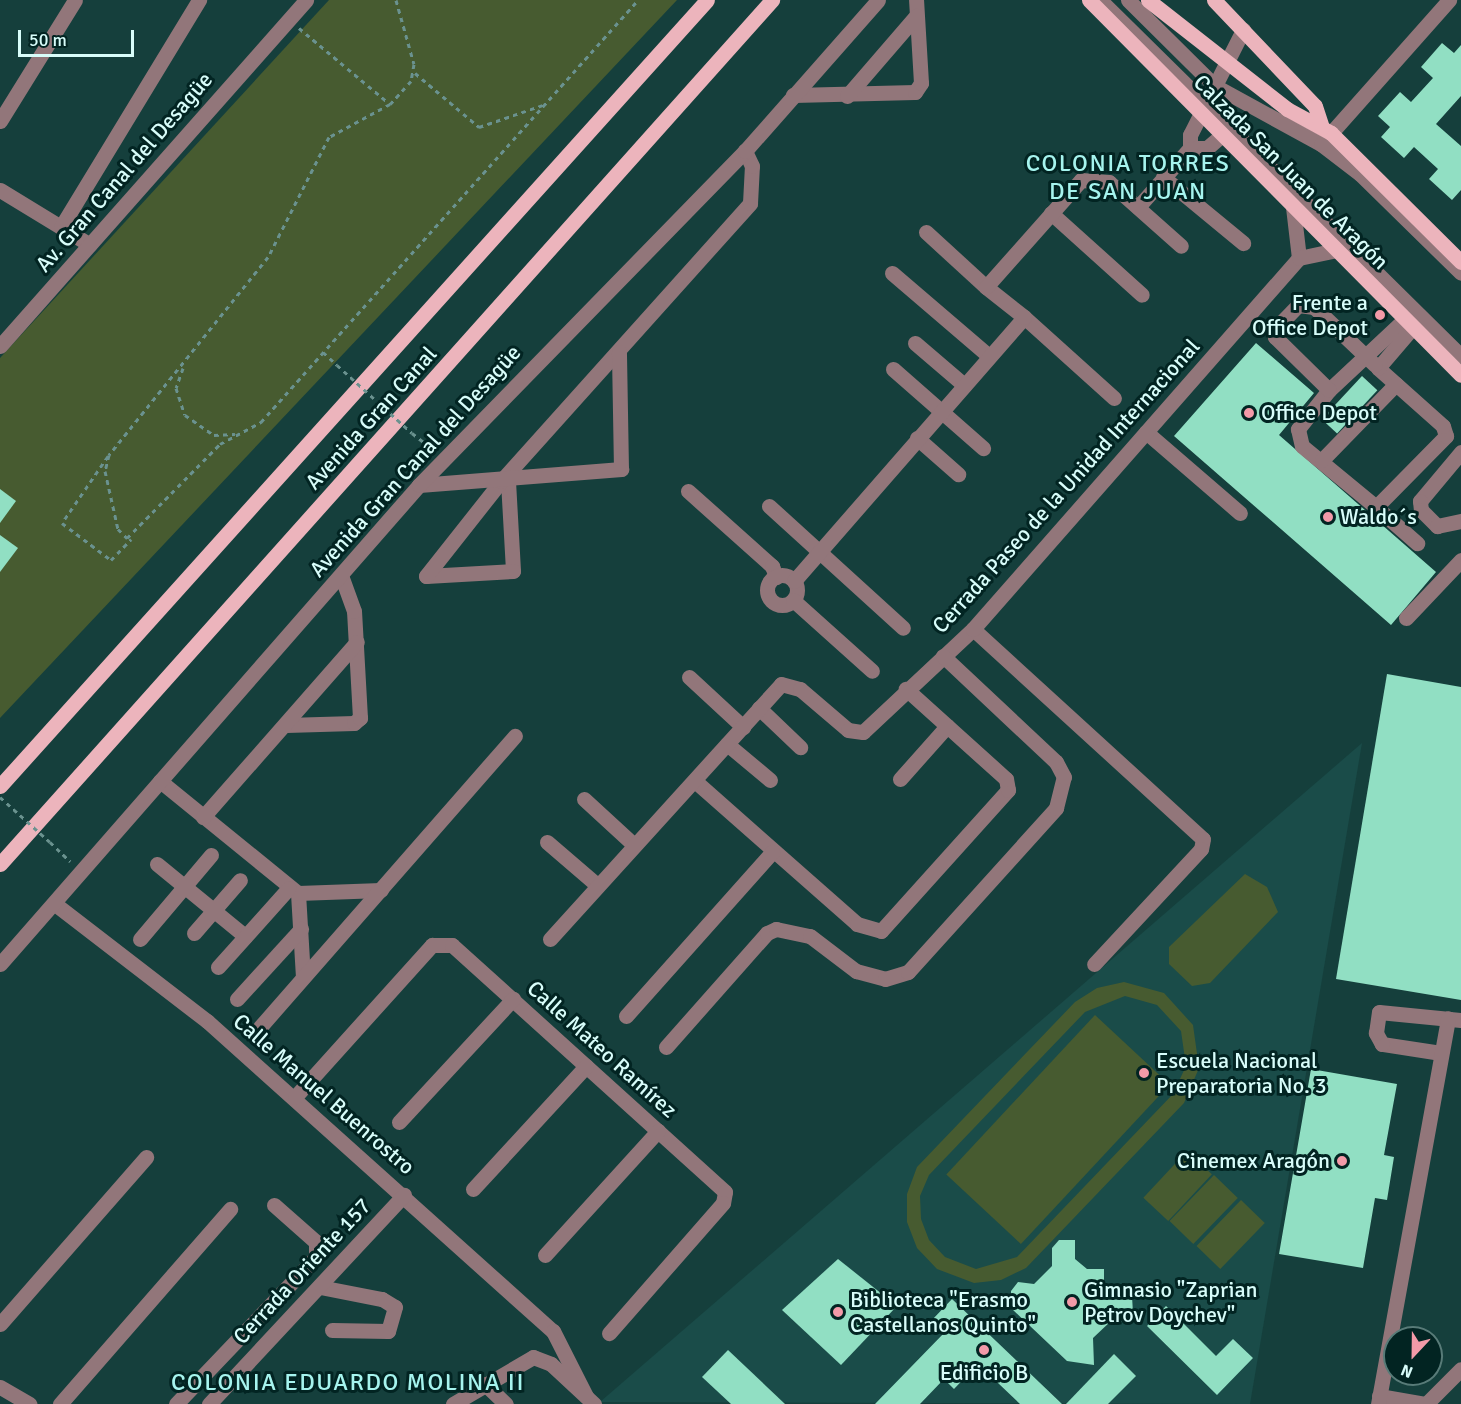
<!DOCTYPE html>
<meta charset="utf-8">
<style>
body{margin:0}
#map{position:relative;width:1461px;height:1404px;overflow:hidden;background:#153f3c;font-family:Signika,sans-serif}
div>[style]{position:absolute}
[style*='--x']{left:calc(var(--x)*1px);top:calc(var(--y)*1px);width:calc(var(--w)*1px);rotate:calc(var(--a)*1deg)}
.built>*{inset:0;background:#1a4c49}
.green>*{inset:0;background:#475b30;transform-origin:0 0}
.building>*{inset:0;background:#91dfc3;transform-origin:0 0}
.path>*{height:3px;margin-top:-1.5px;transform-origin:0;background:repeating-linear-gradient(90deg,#6a928f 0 4.5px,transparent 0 9px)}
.minor>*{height:15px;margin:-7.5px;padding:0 7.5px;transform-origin:7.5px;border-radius:7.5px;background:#92767a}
.minor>.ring{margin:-7.5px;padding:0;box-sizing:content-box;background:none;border:15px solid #92767a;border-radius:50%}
.major>*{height:15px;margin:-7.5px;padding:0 7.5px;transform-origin:7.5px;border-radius:7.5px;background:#ecb4bc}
.path-bridge>*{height:3px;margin-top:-1.5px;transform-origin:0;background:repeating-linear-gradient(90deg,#6a928f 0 4.5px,transparent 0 9px)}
.dots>*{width:16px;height:16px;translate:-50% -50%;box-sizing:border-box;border:3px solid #022422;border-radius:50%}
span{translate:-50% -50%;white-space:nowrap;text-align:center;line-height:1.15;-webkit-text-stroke:6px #022422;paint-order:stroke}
.street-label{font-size:22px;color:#d8fdfa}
.poi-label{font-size:22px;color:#d8fdfa}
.right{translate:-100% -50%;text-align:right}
.left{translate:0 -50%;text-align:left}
.neighbourhood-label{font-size:24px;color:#a6f4ee;letter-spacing:1.5px}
.north{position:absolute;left:1383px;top:1326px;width:60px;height:60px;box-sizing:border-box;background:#022422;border:2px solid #587b78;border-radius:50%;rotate:202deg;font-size:16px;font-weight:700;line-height:24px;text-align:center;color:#d8fdfa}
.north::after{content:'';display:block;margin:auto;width:21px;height:27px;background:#f39aa8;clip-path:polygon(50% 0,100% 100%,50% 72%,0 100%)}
.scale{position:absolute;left:18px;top:30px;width:116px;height:27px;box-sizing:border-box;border:3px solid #d8fdfa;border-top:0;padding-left:8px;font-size:18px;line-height:21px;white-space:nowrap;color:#d8fdfa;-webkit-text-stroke:4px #022422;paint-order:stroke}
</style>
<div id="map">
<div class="built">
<div style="clip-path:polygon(1362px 743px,1250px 1404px,600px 1402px)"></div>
</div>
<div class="green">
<div style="clip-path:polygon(329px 0,677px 0,0 718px,0 358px)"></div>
<div style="clip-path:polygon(1245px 874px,1267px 887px,1278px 912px,1210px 983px,1192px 986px,1169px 964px,1169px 947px)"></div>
<div style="clip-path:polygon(evenodd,1124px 982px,1164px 993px,1193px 1025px,1199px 1068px,1184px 1103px,1026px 1268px,1001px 1280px,974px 1283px,937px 1269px,917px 1248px,907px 1222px,907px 1194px,917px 1167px,1075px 1002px,1097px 988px,1124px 982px,1125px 996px,1157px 1005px,1181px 1031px,1186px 1066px,1173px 1094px,1017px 1257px,976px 1269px,945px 1257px,929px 1240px,921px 1219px,920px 1196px,929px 1175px,1085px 1012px,1125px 996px)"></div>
<div style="left:1095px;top:1015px;width:102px;height:218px;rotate:43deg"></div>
<div style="left:1187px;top:1151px;width:34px;height:64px;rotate:43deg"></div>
<div style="left:1214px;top:1175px;width:33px;height:64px;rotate:44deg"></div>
<div style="left:1241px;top:1200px;width:33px;height:64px;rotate:44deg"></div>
</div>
<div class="building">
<div style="clip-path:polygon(1442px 43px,1454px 53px,1461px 45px,1461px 96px,1436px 124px,1461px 146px,1461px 190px,1452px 200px,1429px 179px,1438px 169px,1414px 147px,1404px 158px,1381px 137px,1390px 127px,1378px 116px,1400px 92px,1411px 102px,1433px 78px,1421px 67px)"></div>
<div style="clip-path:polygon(1256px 343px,1314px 393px,1279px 435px,1436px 572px,1391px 625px,1174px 436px)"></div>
<div style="left:1362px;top:376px;width:21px;height:59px;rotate:43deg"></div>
<div style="clip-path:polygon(0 489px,16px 501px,0 523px)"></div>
<div style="clip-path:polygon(0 535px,18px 548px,0 572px)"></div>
<div style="clip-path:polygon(1387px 674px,1461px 687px,1461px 1000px,1336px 979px)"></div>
<div style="clip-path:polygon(1311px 1069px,1397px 1084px,1384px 1155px,1394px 1157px,1387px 1200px,1375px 1198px,1363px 1268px,1279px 1254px)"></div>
<div style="clip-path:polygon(1059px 1240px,1075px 1240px,1075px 1259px,1087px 1269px,1104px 1269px,1104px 1285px,1116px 1297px,1132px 1296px,1133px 1313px,1125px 1322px,1111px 1321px,1093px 1338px,1094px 1365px,1067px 1361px,1011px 1308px,1011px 1291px,1018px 1282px,1034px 1284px,1052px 1266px,1052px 1248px)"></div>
<div style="clip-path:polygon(838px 1259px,897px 1306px,841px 1365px,782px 1310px)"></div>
<div style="clip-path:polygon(952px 1299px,1062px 1404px,1020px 1404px,978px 1364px,954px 1389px,944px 1379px,920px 1404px,875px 1404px,945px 1332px,932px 1320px)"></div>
<div style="clip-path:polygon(1166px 1306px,1216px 1356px,1233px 1339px,1253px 1358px,1217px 1395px,1147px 1326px)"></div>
<div style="clip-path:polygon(728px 1350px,785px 1404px,731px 1404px,702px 1377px)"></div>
<div style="clip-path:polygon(1114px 1354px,1136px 1376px,1108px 1404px,1066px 1404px)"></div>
</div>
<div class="path">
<div style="--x:396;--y:0;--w:66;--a:74.3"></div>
<div style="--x:414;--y:64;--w:17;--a:100"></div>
<div style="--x:411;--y:81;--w:31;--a:132"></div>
<div style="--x:390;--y:104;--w:69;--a:151.6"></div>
<div style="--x:329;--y:137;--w:135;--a:116.9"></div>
<div style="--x:268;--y:257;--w:254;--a:128.8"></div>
<div style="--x:109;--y:455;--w:16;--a:104"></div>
<div style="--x:105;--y:471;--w:59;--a:77.4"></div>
<div style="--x:118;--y:529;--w:13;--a:45"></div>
<div style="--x:127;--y:538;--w:132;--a:-45.3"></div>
<div style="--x:220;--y:444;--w:47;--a:-28.2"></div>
<div style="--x:261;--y:422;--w:566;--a:-48.22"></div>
<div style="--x:299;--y:28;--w:119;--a:39.9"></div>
<div style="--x:415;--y:73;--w:84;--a:40.2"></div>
<div style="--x:479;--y:127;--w:68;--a:-19"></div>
<div style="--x:323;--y:352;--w:19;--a:43"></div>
<div style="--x:183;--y:368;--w:21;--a:109"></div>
<div style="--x:176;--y:388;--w:28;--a:72"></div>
<div style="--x:185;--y:415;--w:35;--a:35"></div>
<div style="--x:214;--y:435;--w:21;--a:-3"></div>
<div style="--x:412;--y:433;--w:28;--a:38"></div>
<div style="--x:108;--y:456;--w:81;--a:124.5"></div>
<div style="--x:62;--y:523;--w:61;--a:37.1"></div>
<div style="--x:111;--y:560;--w:29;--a:-46"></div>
<div style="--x:50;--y:842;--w:28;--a:44"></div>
</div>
<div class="minor">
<div style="--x:1100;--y:0;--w:507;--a:44.6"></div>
<div style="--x:1128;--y:0;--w:122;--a:44.7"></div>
<div style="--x:1215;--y:86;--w:121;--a:28.7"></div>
<div style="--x:1321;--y:144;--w:49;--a:37.6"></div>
<div style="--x:1360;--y:174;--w:141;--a:44.4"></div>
<div style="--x:793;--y:95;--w:122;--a:-1.4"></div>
<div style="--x:915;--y:92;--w:11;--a:-56"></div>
<div style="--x:921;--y:83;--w:83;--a:-93.4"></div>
<div style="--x:847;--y:96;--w:106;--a:-49.2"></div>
<div style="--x:0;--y:121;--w:142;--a:-58.2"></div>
<div style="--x:1331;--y:133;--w:178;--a:-48.4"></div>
<div style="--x:1190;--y:148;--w:17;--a:0"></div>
<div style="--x:1207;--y:148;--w:20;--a:-41"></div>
<div style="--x:1163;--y:177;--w:104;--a:39.5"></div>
<div style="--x:0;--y:190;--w:105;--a:31.4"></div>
<div style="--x:1138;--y:207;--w:79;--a:-48.6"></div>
<div style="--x:1190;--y:148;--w:13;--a:-90"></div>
<div style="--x:1190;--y:135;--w:118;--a:-63.2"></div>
<div style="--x:1293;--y:207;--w:51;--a:83.3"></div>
<div style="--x:1051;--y:213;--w:122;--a:42"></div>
<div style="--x:61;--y:227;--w:266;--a:-58.7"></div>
<div style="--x:926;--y:232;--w:81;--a:42.5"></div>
<div style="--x:892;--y:273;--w:128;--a:40.6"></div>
<div style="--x:1024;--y:317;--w:121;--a:42"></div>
<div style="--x:1405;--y:319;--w:104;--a:136.9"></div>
<div style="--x:1329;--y:390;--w:50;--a:128.5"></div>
<div style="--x:1298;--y:429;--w:17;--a:77"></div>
<div style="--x:1302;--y:446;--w:96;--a:39.5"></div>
<div style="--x:1376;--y:507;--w:100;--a:-45.4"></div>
<div style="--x:1446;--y:436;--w:10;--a:-107"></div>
<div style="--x:1443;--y:426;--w:87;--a:-138.3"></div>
<div style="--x:1378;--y:368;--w:54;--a:-49.5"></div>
<div style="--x:915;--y:343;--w:65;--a:40.6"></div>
<div style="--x:0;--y:346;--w:462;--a:-48.5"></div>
<div style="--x:893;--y:369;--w:120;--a:41.3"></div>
<div style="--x:1329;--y:390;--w:76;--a:-135.5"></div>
<div style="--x:1275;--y:337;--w:8;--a:-90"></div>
<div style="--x:1275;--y:329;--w:33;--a:-46"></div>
<div style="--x:1298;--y:305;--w:16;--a:7"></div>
<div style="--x:1314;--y:307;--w:84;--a:43.6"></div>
<div style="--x:1146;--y:432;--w:124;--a:40.8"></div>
<div style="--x:917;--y:438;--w:55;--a:41.3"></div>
<div style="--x:1461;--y:452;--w:64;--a:129.9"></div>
<div style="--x:1420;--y:501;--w:9;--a:84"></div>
<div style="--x:1421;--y:510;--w:23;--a:45"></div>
<div style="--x:1437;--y:526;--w:25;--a:-12"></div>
<div style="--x:1322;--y:460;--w:106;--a:-45.8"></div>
<div style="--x:508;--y:481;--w:90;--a:86.8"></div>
<div style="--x:513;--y:571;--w:87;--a:176.7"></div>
<div style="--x:426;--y:576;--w:121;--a:-51.7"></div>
<div style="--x:501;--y:481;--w:373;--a:-48.1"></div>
<div style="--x:750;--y:203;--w:37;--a:-87"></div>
<div style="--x:752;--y:166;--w:17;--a:-115"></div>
<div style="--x:419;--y:485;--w:203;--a:-4.5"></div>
<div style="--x:621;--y:469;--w:117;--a:-91"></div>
<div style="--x:688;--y:491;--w:113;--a:41.8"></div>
<div style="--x:772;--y:566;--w:12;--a:70"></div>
<div style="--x:769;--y:506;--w:181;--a:42.3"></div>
<div style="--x:1376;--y:507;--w:55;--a:41.3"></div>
<div class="ring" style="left:767px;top:575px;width:15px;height:15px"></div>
<div style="--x:794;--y:581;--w:350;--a:-48.9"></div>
<div style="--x:1024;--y:317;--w:48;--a:-141.7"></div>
<div style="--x:986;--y:287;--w:143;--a:-48.4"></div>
<div style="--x:1081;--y:180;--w:28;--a:4"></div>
<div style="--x:1109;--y:182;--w:96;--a:41.6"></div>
<div style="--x:793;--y:600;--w:106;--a:41.9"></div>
<div style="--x:1406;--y:618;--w:80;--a:-46.5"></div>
<div style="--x:973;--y:629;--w:311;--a:42.4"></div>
<div style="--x:1203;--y:839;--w:10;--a:101"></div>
<div style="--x:1201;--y:849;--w:157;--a:132.9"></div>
<div style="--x:689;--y:677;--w:74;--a:42.8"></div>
<div style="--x:759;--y:708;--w:57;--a:43.6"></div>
<div style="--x:286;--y:725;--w:68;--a:-1.7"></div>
<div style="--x:354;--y:723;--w:8;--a:-40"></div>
<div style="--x:360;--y:718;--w:107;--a:-93.2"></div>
<div style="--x:354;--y:611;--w:38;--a:-110"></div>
<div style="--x:727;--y:744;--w:56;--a:39.9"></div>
<div style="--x:900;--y:779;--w:71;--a:-48.4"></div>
<div style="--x:160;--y:781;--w:178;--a:39.1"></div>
<div style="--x:298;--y:893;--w:84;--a:86.6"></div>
<div style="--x:695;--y:781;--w:216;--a:41.4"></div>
<div style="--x:857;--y:924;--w:25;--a:16"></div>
<div style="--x:881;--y:931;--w:190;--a:-48"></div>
<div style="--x:1008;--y:790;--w:11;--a:-100"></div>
<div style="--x:1006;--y:779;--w:135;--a:-138"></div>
<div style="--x:584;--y:799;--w:68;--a:42.6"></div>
<div style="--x:203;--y:817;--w:233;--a:-48.7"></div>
<div style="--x:547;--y:842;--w:66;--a:40.7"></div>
<div style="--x:157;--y:864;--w:114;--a:39.3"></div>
<div style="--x:298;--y:893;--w:83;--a:-2.1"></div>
<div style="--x:55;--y:904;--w:192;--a:37.6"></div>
<div style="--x:207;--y:1021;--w:465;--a:41.9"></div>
<div style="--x:553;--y:1331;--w:73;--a:63.1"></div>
<div style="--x:194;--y:933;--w:70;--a:-49"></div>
<div style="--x:140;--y:939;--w:110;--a:-49.8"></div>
<div style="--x:550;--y:939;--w:344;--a:-47.8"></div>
<div style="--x:781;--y:684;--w:20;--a:15"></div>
<div style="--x:800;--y:689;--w:63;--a:40.5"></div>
<div style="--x:848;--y:730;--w:15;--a:8"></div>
<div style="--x:863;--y:732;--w:151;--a:-43.1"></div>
<div style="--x:973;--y:629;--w:494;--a:-48.7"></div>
<div style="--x:1299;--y:258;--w:39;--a:-12"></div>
<div style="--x:0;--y:964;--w:636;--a:-48.82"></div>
<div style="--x:419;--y:485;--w:467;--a:-45.7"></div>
<div style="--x:745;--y:151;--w:201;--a:-48.6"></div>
<div style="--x:218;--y:967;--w:106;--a:-48.1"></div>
<div style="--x:237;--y:999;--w:95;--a:-47.6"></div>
<div style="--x:626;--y:1016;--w:220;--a:-48.3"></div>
<div style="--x:260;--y:1027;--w:387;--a:-48.8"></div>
<div style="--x:666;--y:1047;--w:152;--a:-48.5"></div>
<div style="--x:767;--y:933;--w:10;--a:-24"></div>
<div style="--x:776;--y:929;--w:35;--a:12"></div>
<div style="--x:810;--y:936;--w:58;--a:37.3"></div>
<div style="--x:856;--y:971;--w:30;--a:15"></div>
<div style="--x:885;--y:979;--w:24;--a:-17"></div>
<div style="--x:908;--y:972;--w:221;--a:-47.9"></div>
<div style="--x:1056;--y:808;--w:32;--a:-76"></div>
<div style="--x:1064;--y:777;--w:17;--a:-118"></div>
<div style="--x:1056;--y:762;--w:155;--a:-136.8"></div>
<div style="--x:1441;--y:1053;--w:60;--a:-171.3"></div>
<div style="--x:1382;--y:1044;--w:13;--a:-119"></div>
<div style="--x:1376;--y:1033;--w:21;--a:-82"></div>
<div style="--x:1379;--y:1012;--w:82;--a:5.6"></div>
<div style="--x:295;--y:1097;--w:205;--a:-48"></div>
<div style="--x:432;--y:945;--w:20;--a:0"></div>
<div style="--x:452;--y:945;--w:368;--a:42.1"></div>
<div style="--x:725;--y:1192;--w:11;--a:100"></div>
<div style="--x:723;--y:1203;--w:173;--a:131.2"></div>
<div style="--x:399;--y:1122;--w:168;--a:-47.2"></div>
<div style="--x:473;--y:1189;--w:167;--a:-47.4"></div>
<div style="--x:545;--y:1255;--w:168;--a:-47.7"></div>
<div style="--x:320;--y:1287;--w:63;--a:11"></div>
<div style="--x:382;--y:1299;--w:15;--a:32"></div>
<div style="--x:395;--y:1307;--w:25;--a:106"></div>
<div style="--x:388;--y:1331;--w:56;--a:-179"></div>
<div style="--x:0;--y:1324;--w:222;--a:-48.8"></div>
<div style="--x:485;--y:1384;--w:29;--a:44"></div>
<div style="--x:0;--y:1387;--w:34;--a:30"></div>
<div style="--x:1379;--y:1396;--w:48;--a:9.7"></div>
<div style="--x:1426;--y:1404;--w:49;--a:-45"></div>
<div style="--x:60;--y:1404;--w:259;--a:-48.9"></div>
<div style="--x:176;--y:1404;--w:203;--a:-46.4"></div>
<div style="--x:316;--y:1257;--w:15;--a:-90"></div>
<div style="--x:316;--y:1242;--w:56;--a:-138.6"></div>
<div style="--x:209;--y:1404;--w:286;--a:-47"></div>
<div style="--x:453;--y:1404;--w:93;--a:-30.4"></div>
<div style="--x:533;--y:1357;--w:19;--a:21"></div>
<div style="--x:551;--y:1364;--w:59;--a:42.9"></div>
<div style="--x:1378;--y:1404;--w:392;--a:-79.7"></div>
</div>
<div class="major">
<div style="--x:1089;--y:0;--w:528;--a:45.23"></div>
<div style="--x:1148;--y:0;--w:177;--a:38.1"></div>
<div style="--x:1287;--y:109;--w:50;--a:28.6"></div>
<div style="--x:1331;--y:133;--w:183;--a:44.8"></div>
<div style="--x:1214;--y:0;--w:146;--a:46.4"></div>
<div style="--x:1315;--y:106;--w:22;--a:72"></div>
<div style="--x:0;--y:786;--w:1057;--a:-48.03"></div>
<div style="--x:0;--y:864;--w:1159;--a:-48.22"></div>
</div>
<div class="path-bridge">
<div style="--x:337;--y:365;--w:101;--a:42.2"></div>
<div style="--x:0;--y:797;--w:67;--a:42"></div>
</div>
<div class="dots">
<div style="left:1380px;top:315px;background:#f39aa8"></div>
<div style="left:1249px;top:413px;background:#f39aa8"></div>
<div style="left:1328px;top:517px;background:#f39aa8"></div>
<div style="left:1144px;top:1073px;background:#f39aa8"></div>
<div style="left:1342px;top:1161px;background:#f39aa8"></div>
<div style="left:1072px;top:1302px;background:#f39aa8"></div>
<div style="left:838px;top:1312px;background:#f39aa8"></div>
<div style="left:984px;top:1350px;background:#f39aa8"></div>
</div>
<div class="street-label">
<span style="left:124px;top:172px;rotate:-49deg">Av. Gran Canal del Desagüe</span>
<span style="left:1291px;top:172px;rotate:45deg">Calzada San Juan de Aragón</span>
<span style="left:371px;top:418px;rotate:-48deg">Avenida Gran Canal</span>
<span style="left:415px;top:461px;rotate:-48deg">Avenida Gran Canal del Desagüe</span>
<span style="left:1066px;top:486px;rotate:-48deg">Cerrada Paseo de la Unidad Internacional</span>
<span style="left:602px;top:1049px;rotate:42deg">Calle Mateo Ramírez</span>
<span style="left:324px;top:1094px;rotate:41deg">Calle Manuel Buenrostro</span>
<span style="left:302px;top:1271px;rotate:-47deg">Cerrada Oriente 157</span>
</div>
<div class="poi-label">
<span class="right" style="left:1368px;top:315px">Frente a<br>Office Depot</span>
<span class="left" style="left:1261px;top:413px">Office Depot</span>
<span class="left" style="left:1340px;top:517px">Waldo´s</span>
<span class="left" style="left:1156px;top:1073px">Escuela Nacional<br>Preparatoria No. 3</span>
<span class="right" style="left:1330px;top:1161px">Cinemex Aragón</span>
<span class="left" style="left:1084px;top:1302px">Gimnasio "Zaprian<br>Petrov Doychev"</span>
<span class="left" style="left:850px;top:1312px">Biblioteca "Erasmo<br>Castellanos Quinto"</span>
<span style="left:984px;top:1373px">Edificio B</span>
</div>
<div class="neighbourhood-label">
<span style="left:1128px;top:178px">COLONIA TORRES<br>DE SAN JUAN</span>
<span style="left:348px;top:1383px">COLONIA EDUARDO MOLINA II</span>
</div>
<div class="north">N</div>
<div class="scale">50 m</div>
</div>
